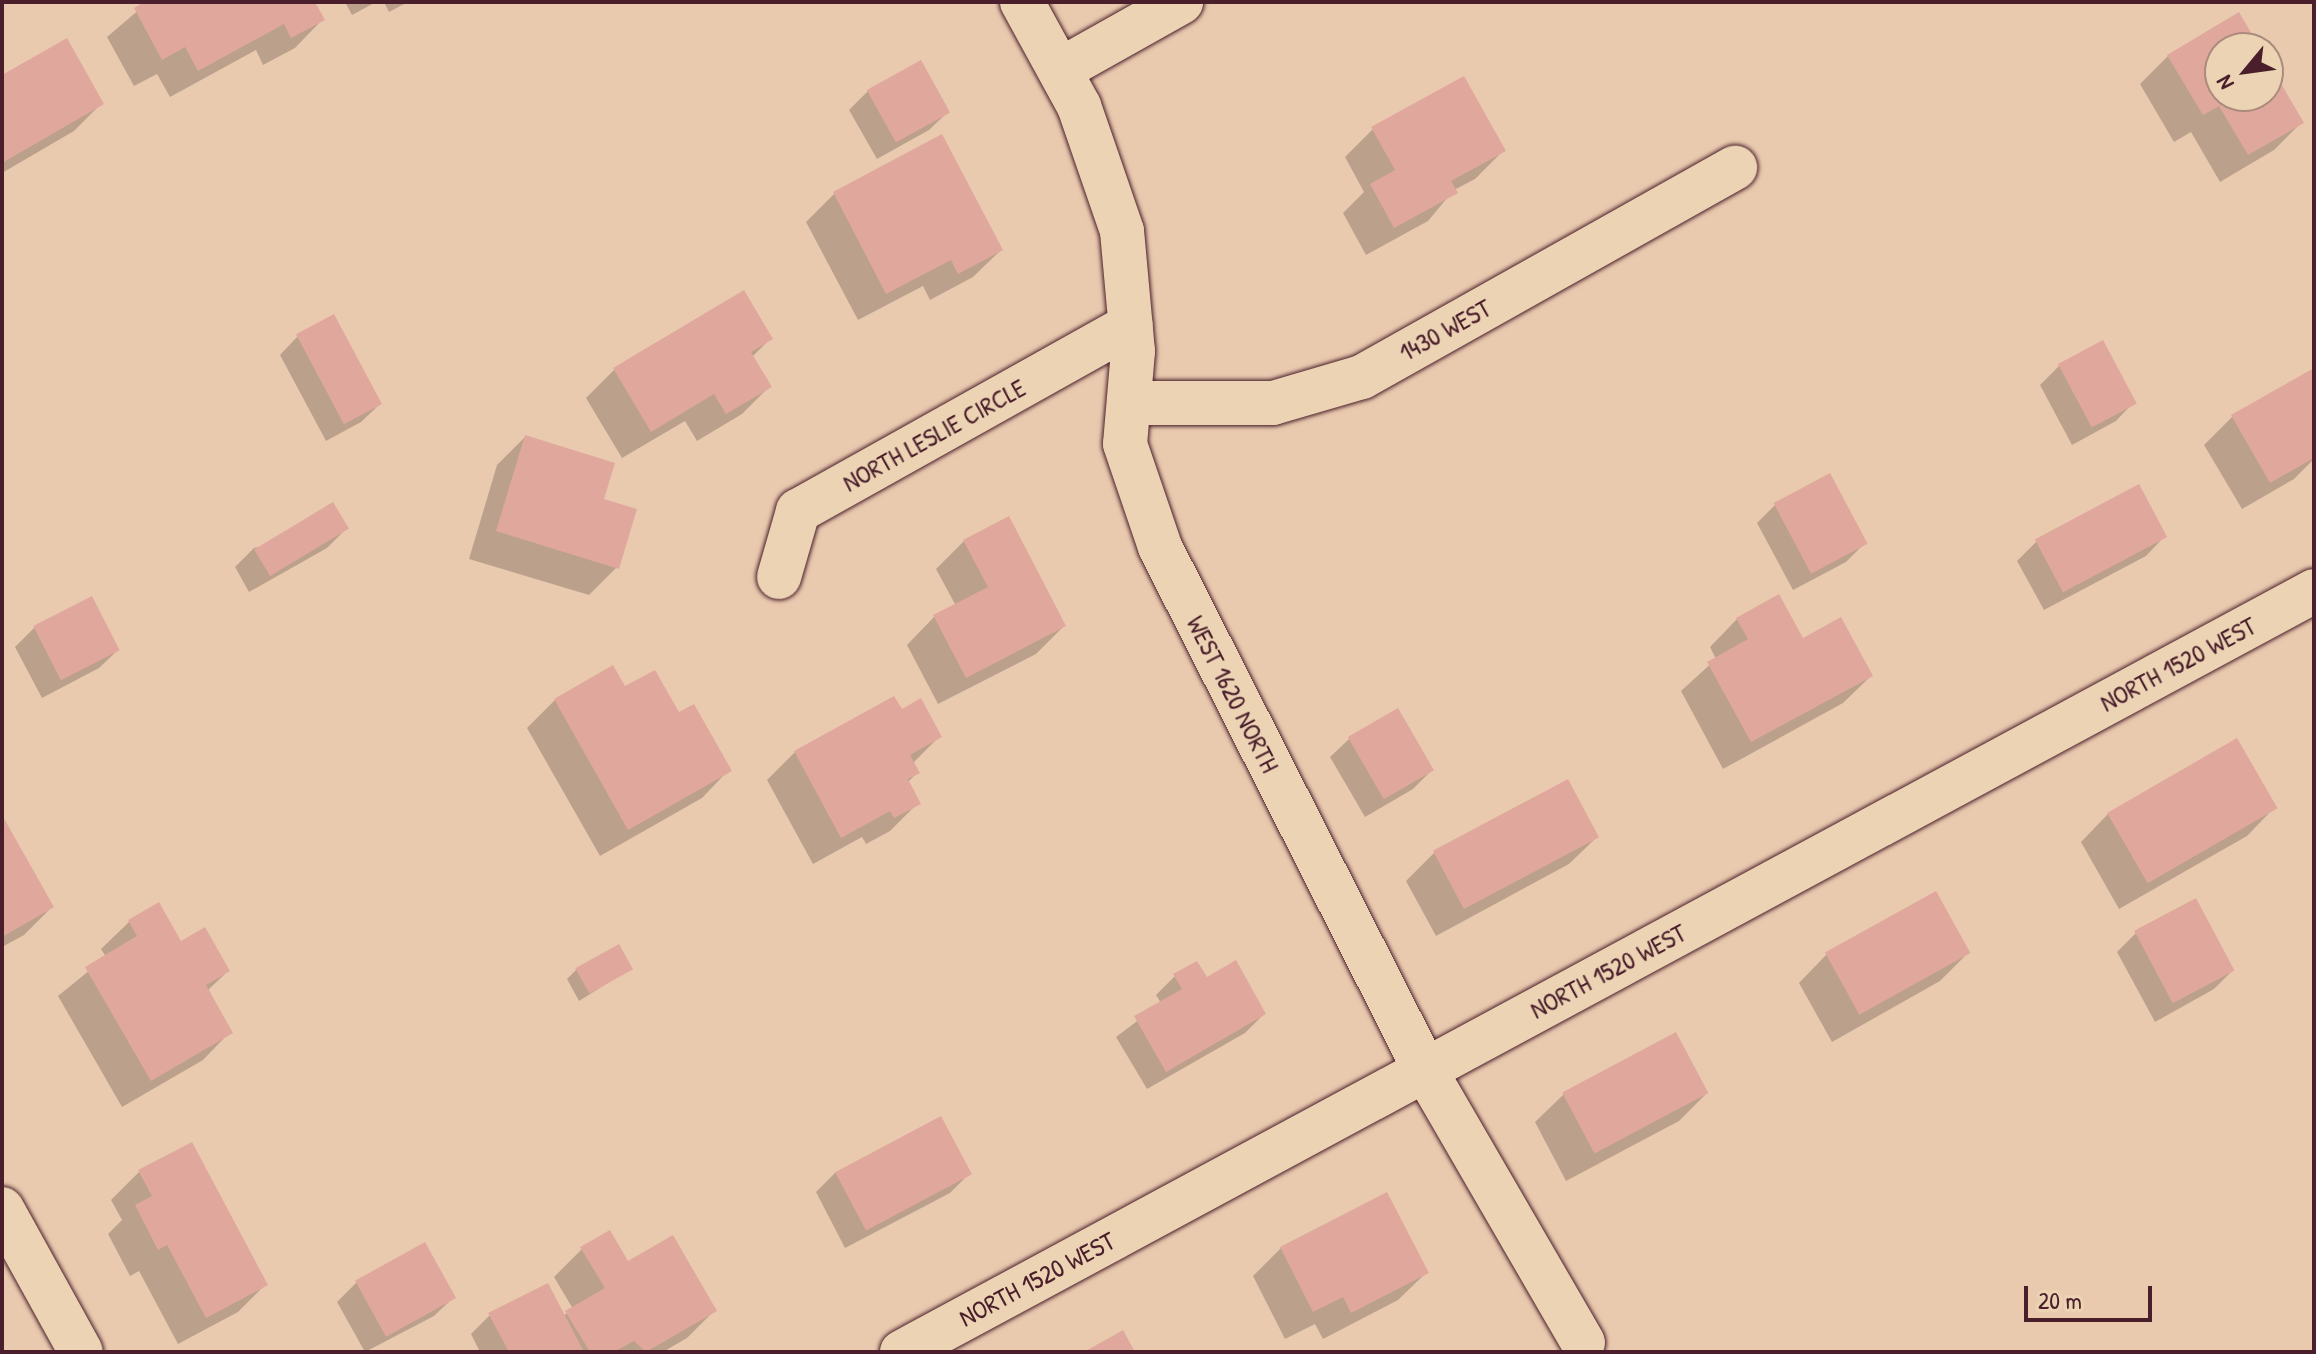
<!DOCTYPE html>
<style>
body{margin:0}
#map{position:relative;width:2316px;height:1354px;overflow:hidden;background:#eacaaf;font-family:"Patrick Hand",sans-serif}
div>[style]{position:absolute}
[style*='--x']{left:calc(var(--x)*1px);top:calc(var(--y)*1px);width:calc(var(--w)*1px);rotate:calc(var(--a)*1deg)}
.shadow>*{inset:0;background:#0003}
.building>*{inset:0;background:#e0a79c;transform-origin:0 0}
.roads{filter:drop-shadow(0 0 2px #4a1f2b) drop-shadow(0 0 2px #4a1f2b)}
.minor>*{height:44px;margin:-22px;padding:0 22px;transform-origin:22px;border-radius:22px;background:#ecd3b4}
span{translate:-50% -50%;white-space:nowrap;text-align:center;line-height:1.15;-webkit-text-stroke:6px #ecd3b4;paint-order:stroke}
.street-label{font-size:26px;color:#4a1f2b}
.frame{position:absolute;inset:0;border:4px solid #4a1f2b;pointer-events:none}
.north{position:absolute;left:2204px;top:32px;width:80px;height:80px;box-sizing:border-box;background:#ecd3b4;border:2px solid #ab8b7d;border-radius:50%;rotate:241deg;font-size:22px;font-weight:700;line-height:32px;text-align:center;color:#4a1f2b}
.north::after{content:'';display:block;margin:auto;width:28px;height:36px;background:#4a1f2b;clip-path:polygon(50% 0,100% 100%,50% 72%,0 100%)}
.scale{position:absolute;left:2024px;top:1286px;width:128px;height:36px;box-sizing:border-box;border:4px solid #4a1f2b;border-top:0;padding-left:10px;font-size:24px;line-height:28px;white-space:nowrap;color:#4a1f2b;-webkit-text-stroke:6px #ecd3b4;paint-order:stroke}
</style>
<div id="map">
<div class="shadow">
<div style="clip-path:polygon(148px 2px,312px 2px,322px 20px,295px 48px,263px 65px,256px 50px,170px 97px,157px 74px,134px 86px,107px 37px)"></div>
<div style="clip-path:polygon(345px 2px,376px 2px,352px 15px)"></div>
<div style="clip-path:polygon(384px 2px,408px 2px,389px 12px)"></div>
<div style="clip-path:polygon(2238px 15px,2258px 48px,2220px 48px,2220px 96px,2268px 96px,2268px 65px,2302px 122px,2274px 150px,2220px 182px,2191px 132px,2174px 142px,2140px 84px,2168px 56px)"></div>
<div style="clip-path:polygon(2px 77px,101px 104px,74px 131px,2px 173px)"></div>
<div style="clip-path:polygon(868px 91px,948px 112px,929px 130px,877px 159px,849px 110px)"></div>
<div style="clip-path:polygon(1373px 129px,1503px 151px,1475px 179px,1454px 190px,1428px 221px,1366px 255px,1343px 213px,1364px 192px,1345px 157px)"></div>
<div style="clip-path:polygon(941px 137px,1001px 250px,973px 277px,930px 300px,923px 286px,858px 320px,806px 222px,834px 194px)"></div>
<div style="clip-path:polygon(298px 336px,380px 404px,361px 422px,326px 441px,280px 355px)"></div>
<div style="clip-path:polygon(770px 339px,752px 357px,769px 387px,742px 414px,697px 441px,685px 421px,622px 458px,586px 398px,614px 370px)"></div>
<div style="clip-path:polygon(2102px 343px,2134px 402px,2116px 421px,2072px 445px,2040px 385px,2059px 366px)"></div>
<div style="clip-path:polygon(2314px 370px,2314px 459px,2294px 479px,2242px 509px,2204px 445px,2232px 417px)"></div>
<div style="clip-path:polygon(525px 437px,601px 500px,617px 567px,589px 595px,469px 559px,497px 465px)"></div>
<div style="clip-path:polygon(2138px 487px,2164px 537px,2146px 556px,2044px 610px,2017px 561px,2036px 542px)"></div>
<div style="clip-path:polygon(1775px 505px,1865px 543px,1846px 562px,1793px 590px,1757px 523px)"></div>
<div style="clip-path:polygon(346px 529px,327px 548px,249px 592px,235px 567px,254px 548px)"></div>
<div style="clip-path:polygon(964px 541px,1064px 626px,1036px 654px,938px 704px,907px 645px,934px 617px,956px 606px,936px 569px)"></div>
<div style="clip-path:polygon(91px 599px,118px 650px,99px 668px,42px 698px,15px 647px,34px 628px)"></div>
<div style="clip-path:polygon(1737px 619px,1802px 640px,1871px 676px,1843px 703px,1723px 769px,1681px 691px,1716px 659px,1710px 647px)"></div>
<div style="clip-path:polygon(624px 689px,729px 770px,702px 798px,600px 856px,527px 728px,555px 700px)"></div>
<div style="clip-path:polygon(894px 698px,901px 711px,939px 737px,913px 763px,918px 772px,907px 783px,918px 803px,890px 831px,866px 844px,862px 837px,813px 864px,767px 780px,795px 752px)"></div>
<div style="clip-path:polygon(1349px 739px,1432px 770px,1413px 789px,1365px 817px,1330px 757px)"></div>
<div style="clip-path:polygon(2274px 808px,2247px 836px,2119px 909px,2081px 842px,2108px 814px)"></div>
<div style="clip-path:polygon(2px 819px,52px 907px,24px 935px,2px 947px)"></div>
<div style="clip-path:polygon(1597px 837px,1569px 864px,1436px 936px,1406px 881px,1434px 853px)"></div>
<div style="clip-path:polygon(158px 905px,180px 944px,228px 971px,207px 991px,230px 1032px,203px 1060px,122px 1107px,58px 996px,106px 957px,101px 949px,129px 922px)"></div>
<div style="clip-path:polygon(2136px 933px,2233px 970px,2214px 989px,2155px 1022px,2117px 952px)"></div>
<div style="clip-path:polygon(1968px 953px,1940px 981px,1832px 1042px,1799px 983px,1826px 955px)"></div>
<div style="clip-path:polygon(630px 969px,579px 1001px,567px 979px,576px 970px)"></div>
<div style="clip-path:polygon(1175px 976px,1206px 979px,1264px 1014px,1245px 1033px,1147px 1089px,1116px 1037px,1161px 1003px,1156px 995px)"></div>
<div style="clip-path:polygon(1707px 1093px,1679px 1121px,1566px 1181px,1535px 1122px,1563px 1095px)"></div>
<div style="clip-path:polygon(940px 1118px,969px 1174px,950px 1193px,845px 1248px,816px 1192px,835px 1173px)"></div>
<div style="clip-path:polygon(139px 1172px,266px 1284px,238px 1312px,178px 1344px,139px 1271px,130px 1276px,108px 1234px,122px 1220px,111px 1200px)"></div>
<div style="clip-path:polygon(424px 1245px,453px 1298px,434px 1316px,365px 1352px,337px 1302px,356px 1283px)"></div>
<div style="clip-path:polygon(1281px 1248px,1426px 1273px,1398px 1300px,1323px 1339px,1315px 1324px,1285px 1339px,1253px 1276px)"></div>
<div style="clip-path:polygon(582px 1249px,628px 1264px,715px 1310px,687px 1338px,663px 1352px,480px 1352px,471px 1334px,490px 1315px,563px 1316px,573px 1309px,554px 1277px)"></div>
</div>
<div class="building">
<div style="clip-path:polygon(144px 2px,315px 2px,325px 20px,291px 38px,284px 24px,198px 71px,185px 47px,162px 60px,134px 8px)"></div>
<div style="clip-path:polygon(2239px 12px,2260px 48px,2220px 48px,2220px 96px,2268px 96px,2268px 61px,2304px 123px,2248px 155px,2219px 106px,2203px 115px,2167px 55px)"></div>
<div style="clip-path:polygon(67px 38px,104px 104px,2px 163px,2px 75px)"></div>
<div style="left:921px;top:60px;width:60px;height:62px;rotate:61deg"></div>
<div style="clip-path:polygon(1464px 76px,1506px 151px,1451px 181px,1458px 193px,1394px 228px,1370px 184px,1395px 170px,1371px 127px)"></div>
<div style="clip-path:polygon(942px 134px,1003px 250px,958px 274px,951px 260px,886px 294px,833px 192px)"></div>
<div style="clip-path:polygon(744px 290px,773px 339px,751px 352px,772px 387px,726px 414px,714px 394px,651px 432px,613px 368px)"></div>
<div style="left:334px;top:314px;width:102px;height:43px;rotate:62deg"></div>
<div style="left:2103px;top:340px;width:72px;height:51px;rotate:62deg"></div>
<div style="clip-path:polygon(2314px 368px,2314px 458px,2270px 483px,2231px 415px)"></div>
<div style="clip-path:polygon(525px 435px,615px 463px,604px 499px,637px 509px,619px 569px,496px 531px)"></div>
<div style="left:1830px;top:473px;width:80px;height:64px;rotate:62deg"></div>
<div style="left:2139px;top:484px;width:60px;height:118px;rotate:62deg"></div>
<div style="left:333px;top:502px;width:31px;height:92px;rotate:59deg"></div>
<div style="clip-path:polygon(1009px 516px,1066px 626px,966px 678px,933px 615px,988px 587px,963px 540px)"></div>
<div style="clip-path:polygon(1779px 594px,1803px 638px,1841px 617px,1873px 676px,1751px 742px,1707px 662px,1748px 639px,1736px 618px)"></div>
<div style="left:92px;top:596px;width:61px;height:66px;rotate:63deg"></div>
<div style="clip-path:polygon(613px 665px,625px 686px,655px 670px,679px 712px,694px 704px,732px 771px,628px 830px,554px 699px)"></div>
<div style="clip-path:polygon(894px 696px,902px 709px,921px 698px,942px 737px,910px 755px,920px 773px,908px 779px,921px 804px,894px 818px,890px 811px,841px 838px,794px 751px)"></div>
<div style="left:1398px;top:708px;width:72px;height:58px;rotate:60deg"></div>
<div style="left:2237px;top:738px;width:81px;height:150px;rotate:60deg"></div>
<div style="left:1568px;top:779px;width:66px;height:153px;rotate:62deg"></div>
<div style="clip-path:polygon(2px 815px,54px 907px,2px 937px)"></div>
<div style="left:1936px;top:891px;width:71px;height:127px;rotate:61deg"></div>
<div style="left:2196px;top:898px;width:82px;height:70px;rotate:62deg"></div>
<div style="clip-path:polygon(159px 902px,181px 941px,205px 927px,230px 971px,206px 985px,233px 1033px,151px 1081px,85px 967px,137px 936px,128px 920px)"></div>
<div style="left:619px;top:944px;width:29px;height:50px;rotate:61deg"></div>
<div style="clip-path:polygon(1236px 960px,1266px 1014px,1166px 1072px,1134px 1016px,1182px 989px,1173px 974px,1197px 961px,1207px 977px)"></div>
<div style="left:1676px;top:1032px;width:69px;height:129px;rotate:62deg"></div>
<div style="left:941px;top:1116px;width:66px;height:120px;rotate:62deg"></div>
<div style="clip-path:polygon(192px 1142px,268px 1285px,206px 1318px,167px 1245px,158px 1250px,135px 1205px,152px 1196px,138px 1170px)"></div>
<div style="clip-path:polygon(1387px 1192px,1429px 1273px,1351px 1313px,1343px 1297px,1313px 1312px,1280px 1247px)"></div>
<div style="clip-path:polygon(610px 1230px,628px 1261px,673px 1235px,717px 1311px,646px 1352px,634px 1341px,614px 1352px,590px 1352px,565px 1311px,605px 1288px,580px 1247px)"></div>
<div style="left:425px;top:1242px;width:64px;height:80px;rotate:61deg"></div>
<div style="clip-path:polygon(548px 1283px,584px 1352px,509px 1352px,488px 1313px)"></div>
<div style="clip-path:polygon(1123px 1330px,1135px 1352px,1084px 1352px)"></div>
</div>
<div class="roads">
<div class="minor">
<div style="--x:1022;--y:2;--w:119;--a:61.3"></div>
<div style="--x:1079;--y:106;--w:132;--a:71"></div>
<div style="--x:1122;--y:231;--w:121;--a:84.8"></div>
<div style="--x:1133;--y:351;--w:93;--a:94.9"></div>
<div style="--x:1125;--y:444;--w:109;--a:71.2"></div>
<div style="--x:1160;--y:547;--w:586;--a:63.13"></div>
<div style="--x:1425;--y:1070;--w:315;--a:59.9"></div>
<div style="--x:1060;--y:70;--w:139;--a:-29.3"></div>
<div style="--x:1129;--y:403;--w:144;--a:0"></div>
<div style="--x:1273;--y:403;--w:93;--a:-16.3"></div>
<div style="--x:1362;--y:377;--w:428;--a:-29.3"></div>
<div style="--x:779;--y:577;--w:69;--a:-73.9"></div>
<div style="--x:798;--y:511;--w:381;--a:-29.2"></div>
<div style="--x:2;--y:1209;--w:163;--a:61.1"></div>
<div style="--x:902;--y:1352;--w:1604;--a:-28.32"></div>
</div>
</div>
<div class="street-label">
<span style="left:1445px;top:330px;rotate:-29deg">1430 WEST</span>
<span style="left:934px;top:435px;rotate:-29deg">NORTH LESLIE CIRCLE</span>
<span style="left:2178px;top:664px;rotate:-28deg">NORTH 1520 WEST</span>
<span style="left:1233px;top:694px;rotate:63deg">WEST 1620 NORTH</span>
<span style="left:1608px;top:971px;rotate:-28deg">NORTH 1520 WEST</span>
<span style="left:1037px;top:1279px;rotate:-28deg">NORTH 1520 WEST</span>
</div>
<div class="frame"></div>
<div class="north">N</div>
<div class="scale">20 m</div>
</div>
